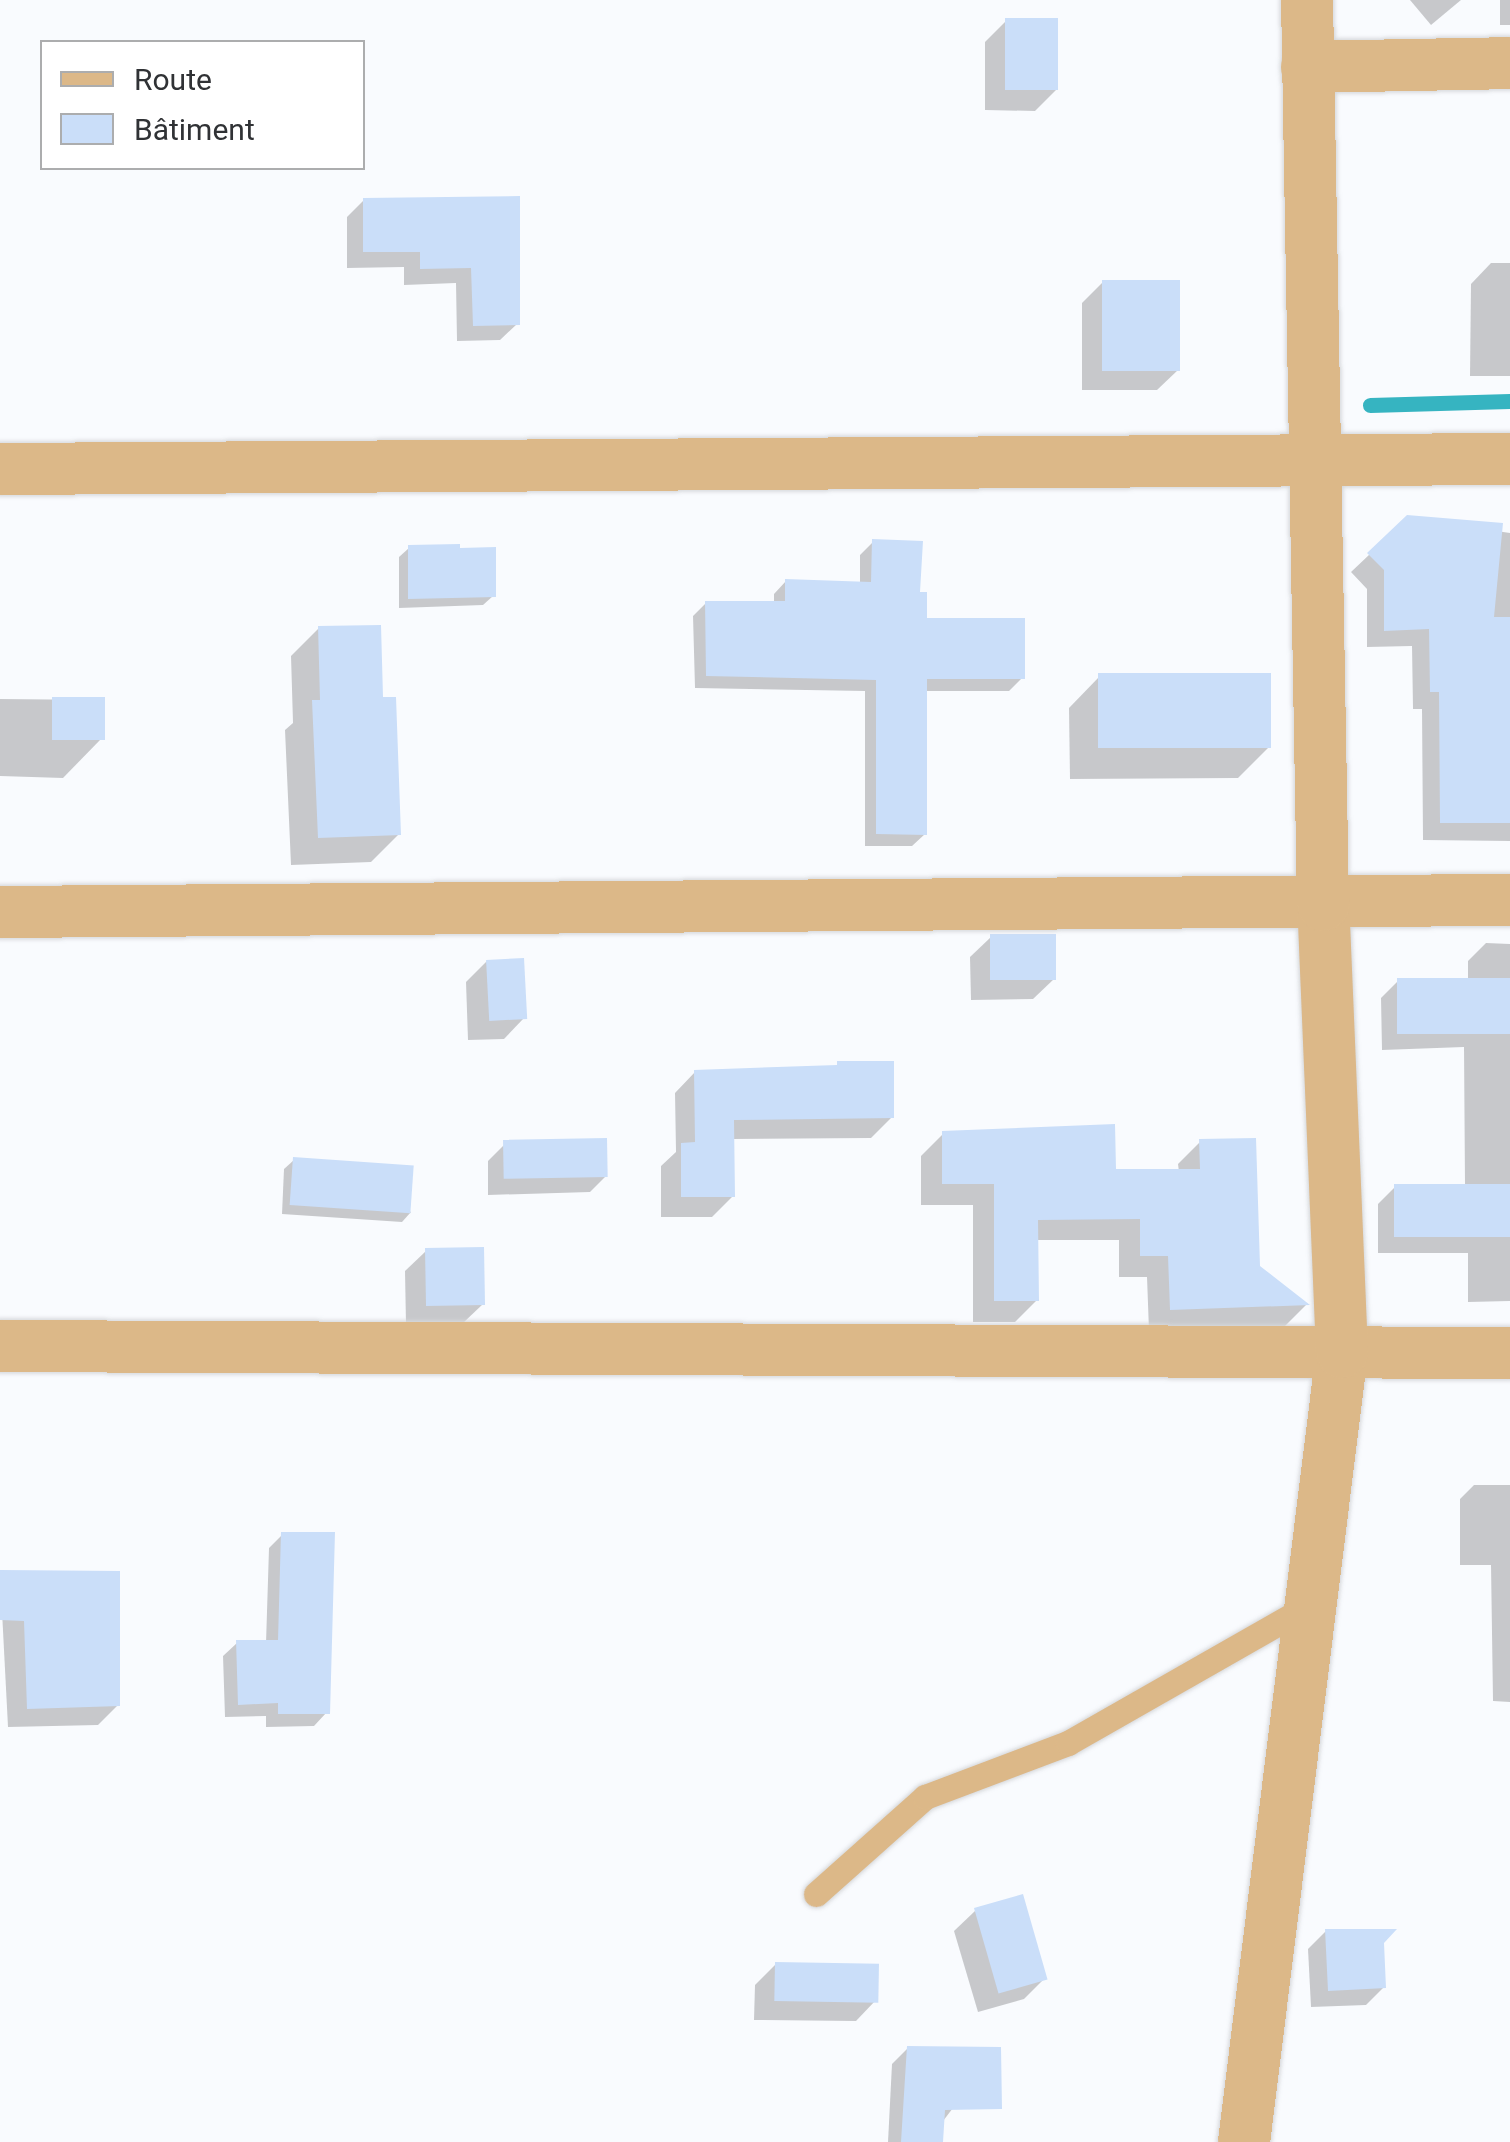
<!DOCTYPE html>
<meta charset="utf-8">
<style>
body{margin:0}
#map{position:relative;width:1510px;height:2142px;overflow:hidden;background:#f9fbfe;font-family:Roboto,sans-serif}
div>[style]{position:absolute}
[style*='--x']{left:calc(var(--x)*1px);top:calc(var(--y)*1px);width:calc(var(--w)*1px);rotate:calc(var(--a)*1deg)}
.shadow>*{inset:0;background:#0003;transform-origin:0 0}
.stream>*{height:15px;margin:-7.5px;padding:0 7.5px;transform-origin:7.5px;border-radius:7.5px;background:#36b4c1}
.building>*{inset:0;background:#cadef9;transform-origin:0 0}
.roads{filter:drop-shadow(0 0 2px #d5d7da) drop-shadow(0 0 2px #d5d7da)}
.service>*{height:25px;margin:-12.5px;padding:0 12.5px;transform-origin:12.5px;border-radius:12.5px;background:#dcb888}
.minor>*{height:52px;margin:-26px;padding:0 26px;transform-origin:26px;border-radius:26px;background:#dcb888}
span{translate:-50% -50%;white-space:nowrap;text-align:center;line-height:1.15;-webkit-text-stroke:9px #fff;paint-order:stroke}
.legend{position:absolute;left:40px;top:40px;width:325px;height:130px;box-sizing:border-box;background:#fff;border:2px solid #acadae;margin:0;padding:12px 18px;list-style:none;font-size:30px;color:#303235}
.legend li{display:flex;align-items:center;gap:20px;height:50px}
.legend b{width:50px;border:2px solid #acadae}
</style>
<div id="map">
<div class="shadow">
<div style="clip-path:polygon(1410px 0,1461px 0,1431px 25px)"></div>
<div style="left:1500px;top:0;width:10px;height:25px"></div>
<div style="clip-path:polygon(1006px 21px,1056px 90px,1035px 111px,985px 110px,985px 42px)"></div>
<div style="clip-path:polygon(517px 199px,517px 324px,500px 340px,457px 341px,456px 283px,404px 285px,404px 267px,347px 268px,347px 217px,364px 200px)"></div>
<div style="clip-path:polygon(1491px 263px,1510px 263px,1510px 376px,1470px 376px,1471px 284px)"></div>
<div style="clip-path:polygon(1103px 282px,1178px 370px,1157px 390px,1082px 390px,1082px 303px)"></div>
<div style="clip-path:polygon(1408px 518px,1510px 533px,1510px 841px,1423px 840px,1422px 709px,1413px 709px,1412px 646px,1367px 647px,1367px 589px,1351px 572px)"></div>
<div style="clip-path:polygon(873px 542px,918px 594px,925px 621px,1022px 678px,1009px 691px,925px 691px,925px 834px,912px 846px,865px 846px,865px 691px,695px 688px,693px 616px,706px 603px,774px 603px,774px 594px,786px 581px,860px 584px,860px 555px)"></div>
<div style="clip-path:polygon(409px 548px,493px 596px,483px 605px,399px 608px,399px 557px)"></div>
<div style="clip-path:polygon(319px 628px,399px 834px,371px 862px,291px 865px,285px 730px,293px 723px,291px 656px)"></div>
<div style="clip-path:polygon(1099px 677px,1269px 747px,1238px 778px,1070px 779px,1069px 708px)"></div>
<div style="clip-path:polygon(0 699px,102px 700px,101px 739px,63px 778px,0 776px)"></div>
<div style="clip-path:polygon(991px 937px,1054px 979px,1033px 999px,971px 1000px,970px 957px)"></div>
<div style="clip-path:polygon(1486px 943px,1510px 944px,1510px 1301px,1468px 1302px,1468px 1253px,1378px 1253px,1378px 1204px,1395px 1187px,1465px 1187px,1464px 1047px,1382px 1050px,1381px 998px,1398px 981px,1468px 981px,1468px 961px)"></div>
<div style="clip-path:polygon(487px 961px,524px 1018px,504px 1039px,468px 1040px,466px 982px)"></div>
<div style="clip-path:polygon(695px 1072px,892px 1117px,871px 1138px,732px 1139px,733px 1196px,712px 1217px,661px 1217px,661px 1166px,676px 1152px,675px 1093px)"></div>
<div style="clip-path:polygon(943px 1134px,1113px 1172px,1179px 1172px,1178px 1164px,1200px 1142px,1257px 1267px,1306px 1305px,1285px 1326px,1149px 1331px,1147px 1277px,1119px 1277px,1119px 1240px,1036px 1240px,1037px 1300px,1015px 1322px,973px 1322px,973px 1205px,921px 1205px,921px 1156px)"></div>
<div style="clip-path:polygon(504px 1145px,606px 1176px,590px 1192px,488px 1195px,488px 1161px)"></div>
<div style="clip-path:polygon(294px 1160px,411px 1212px,402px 1222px,282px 1214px,284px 1169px)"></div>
<div style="clip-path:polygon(426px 1251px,483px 1304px,462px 1324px,406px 1325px,405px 1271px)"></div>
<div style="clip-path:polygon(1474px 1485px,1510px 1485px,1510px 1702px,1493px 1701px,1491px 1565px,1460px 1565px,1460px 1499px)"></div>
<div style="clip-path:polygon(282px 1535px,327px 1712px,314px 1726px,266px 1727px,266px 1716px,225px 1717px,223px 1656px,237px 1643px,266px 1643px,269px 1548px)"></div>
<div style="clip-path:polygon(0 1573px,118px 1705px,98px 1725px,8px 1727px)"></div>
<div style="clip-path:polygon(975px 1911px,1045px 1978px,1024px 1999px,978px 2012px,954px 1931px)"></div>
<div style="clip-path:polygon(1326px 1931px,1382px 1942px,1384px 1987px,1366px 2005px,1311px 2007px,1308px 1949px)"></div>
<div style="clip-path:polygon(776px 1964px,876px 2000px,856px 2021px,754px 2020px,755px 1985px)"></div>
<div style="clip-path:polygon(908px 2048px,998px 2049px,927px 2142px,888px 2142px,892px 2064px)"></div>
</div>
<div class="stream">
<div style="--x:1370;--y:405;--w:140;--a:-1.6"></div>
</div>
<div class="building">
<div style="left:1005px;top:18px;width:53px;height:72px"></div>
<div style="clip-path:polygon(520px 196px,520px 325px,473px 326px,471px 268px,420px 269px,420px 252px,363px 252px,363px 198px)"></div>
<div style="left:1102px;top:280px;width:78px;height:91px"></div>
<div style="clip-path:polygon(1407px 515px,1503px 523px,1494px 617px,1510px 617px,1510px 823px,1440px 823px,1439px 692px,1430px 692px,1429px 629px,1384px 631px,1384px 570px,1367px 553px)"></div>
<div style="clip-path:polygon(872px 539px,923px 541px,920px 592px,927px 592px,927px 618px,1025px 618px,1025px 679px,927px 679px,927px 835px,876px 834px,876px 680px,706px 676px,705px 601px,785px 601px,785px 579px,871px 582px)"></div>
<div style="clip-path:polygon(460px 544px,460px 548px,496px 547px,496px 597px,408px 599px,408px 545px)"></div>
<div style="clip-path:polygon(381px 625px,383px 697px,396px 697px,401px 835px,318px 838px,312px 700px,320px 700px,318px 626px)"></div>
<div style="left:1271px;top:673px;width:75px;height:173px;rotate:90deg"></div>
<div style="left:52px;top:697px;width:53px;height:43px"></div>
<div style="left:990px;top:934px;width:66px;height:46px"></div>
<div style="left:524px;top:958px;width:61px;height:38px;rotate:87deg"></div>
<div style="left:1397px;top:978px;width:113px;height:56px"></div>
<div style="clip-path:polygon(837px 1061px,894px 1061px,894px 1118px,734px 1120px,735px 1197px,681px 1197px,681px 1143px,695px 1142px,694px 1070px,837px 1065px)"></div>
<div style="clip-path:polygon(1115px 1124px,1116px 1169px,1200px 1169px,1199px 1139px,1256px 1138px,1260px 1266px,1310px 1305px,1170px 1310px,1168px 1256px,1140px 1256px,1140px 1219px,1038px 1220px,1039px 1301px,994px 1301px,994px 1184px,942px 1184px,942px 1131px)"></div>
<div style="left:607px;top:1138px;width:39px;height:104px;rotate:89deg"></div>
<div style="left:293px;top:1157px;width:121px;height:48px;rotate:4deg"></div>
<div style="left:1394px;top:1184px;width:116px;height:53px"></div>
<div style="left:484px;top:1247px;width:58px;height:59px;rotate:89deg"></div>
<div style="clip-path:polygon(281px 1532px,335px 1532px,330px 1714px,278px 1714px,278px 1703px,238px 1705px,236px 1640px,278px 1640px)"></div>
<div style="clip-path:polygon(0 1570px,120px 1571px,120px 1706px,27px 1709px,24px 1621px,0 1620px)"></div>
<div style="left:1023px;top:1894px;width:89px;height:51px;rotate:74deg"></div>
<div style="clip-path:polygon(1325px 1929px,1397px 1929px,1384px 1943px,1386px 1988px,1328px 1991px)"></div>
<div style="left:775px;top:1962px;width:104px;height:39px;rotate:1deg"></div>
<div style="clip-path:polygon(907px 2046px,1001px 2047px,1002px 2109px,945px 2110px,943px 2142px,901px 2142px)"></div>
</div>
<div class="roads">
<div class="service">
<div style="--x:816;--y:1894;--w:146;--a:-41.7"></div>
<div style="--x:925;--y:1797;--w:153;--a:-20.7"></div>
<div style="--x:1068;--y:1743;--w:279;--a:-29.7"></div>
</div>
<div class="minor">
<div style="--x:1307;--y:67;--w:203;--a:-1.1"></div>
<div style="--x:0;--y:469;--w:1510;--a:-0.38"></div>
<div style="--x:0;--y:912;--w:1510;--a:-0.46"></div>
<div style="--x:0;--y:1346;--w:1510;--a:0.27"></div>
<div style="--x:1244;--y:2142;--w:796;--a:-82.93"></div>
<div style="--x:1342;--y:1352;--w:447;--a:-92.4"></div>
<div style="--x:1323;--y:905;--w:905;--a:-91.01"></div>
</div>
</div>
<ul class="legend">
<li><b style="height:12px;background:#dcb888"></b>Route</li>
<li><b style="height:28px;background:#cadef9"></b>Bâtiment</li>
</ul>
</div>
